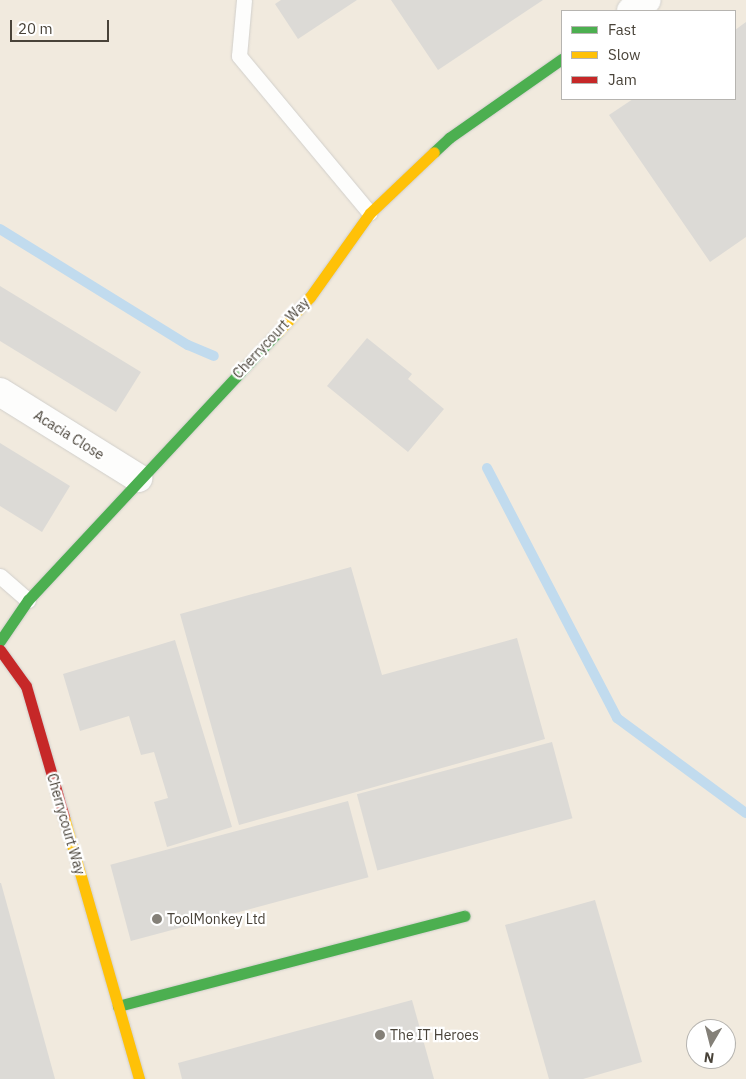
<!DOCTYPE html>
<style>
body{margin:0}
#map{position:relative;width:746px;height:1079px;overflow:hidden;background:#f3f1ed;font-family:"IBM Plex Sans",sans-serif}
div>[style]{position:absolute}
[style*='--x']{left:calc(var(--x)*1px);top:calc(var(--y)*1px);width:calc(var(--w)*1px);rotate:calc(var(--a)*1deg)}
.commercial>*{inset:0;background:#f1eade}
.stream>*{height:10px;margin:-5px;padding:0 5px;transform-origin:5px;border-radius:5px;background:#c1dbee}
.building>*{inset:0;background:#dcdad6;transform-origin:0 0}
.roads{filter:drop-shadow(0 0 1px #d1cfcb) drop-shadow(0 0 1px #d1cfcb)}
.lane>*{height:15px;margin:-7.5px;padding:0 7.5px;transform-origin:7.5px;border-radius:7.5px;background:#fdfdfc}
.street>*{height:28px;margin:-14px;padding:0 14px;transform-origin:14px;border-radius:14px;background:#fdfdfc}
.fast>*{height:11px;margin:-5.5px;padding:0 5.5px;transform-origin:5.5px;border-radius:5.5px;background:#4caf50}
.slow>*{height:11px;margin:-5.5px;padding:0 5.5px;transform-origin:5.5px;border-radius:5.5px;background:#ffc107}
.jam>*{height:11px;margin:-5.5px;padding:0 5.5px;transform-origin:5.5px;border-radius:5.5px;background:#c62828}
.dots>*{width:14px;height:14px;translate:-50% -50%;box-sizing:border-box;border:2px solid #fff;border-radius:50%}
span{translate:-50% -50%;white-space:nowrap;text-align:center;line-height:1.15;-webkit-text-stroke:4.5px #fff;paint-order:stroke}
.street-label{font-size:14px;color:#494339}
.poi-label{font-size:14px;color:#494339}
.left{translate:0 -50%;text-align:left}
.legend{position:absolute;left:561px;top:10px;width:175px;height:90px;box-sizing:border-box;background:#fff;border:1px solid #b6b4b0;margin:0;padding:6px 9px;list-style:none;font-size:15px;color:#494339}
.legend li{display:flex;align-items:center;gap:10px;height:25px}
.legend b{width:25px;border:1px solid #b6b4b0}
.north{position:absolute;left:686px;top:1019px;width:50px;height:50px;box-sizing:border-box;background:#fff;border:1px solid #b6b4b0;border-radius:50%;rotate:188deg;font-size:14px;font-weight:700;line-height:20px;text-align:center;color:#494339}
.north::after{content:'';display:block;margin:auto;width:18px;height:22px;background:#848078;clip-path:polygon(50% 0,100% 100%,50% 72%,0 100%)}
.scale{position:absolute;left:10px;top:20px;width:99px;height:22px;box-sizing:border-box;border:2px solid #494339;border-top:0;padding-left:6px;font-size:15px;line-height:18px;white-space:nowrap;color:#494339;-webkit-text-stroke:4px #fff;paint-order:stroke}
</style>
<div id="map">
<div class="commercial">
<div style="clip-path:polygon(evenodd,0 0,746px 0,746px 1079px,0 1079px,0 0,562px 11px,735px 11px,735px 99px,562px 99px,562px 11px,0 0,696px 1029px,726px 1029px,726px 1059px,696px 1059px,696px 1029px)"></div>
</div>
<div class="stream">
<div style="--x:0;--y:229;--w:221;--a:31.7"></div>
<div style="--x:188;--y:345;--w:28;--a:23"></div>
<div style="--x:487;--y:468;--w:282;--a:62.5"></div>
<div style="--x:617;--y:718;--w:160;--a:36.4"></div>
</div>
<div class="building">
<div style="clip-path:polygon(281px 0,357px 0,298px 39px,275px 4px)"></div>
<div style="clip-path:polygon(391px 0,543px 0,438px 70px)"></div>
<div style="clip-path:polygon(746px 22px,746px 237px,710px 262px,609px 115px,633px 99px,735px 99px,735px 30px)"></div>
<div style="clip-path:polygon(0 286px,141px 372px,116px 412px,0 341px)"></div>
<div style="clip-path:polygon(367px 338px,412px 374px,408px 379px,444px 409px,408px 452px,327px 386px)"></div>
<div style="clip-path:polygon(0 443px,70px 486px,42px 532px,0 506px)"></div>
<div style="clip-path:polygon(351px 567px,382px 675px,517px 638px,545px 739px,239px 825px,180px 614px)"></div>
<div style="clip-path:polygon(175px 640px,232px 827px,167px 847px,154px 802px,168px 798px,154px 752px,141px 755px,129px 716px,80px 731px,63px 674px)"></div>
<div style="left:552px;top:742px;width:79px;height:202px;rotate:75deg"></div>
<div style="left:348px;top:801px;width:79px;height:246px;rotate:75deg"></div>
<div style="clip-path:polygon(0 883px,1px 883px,55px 1079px,0 1079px)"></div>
<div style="clip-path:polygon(595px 900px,642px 1062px,583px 1079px,549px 1079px,505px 925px)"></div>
<div style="clip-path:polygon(412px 1000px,434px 1079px,182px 1079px,178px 1063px)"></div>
</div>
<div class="roads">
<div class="lane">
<div style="--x:244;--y:0;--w:56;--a:95.1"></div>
<div style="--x:239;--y:56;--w:204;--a:50.2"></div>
<div style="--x:0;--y:576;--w:37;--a:41"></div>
</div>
<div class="street">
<div style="--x:631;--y:11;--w:19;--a:-35"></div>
<div style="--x:0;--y:392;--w:163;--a:31.9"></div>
</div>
<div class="fast">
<div style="--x:434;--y:152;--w:21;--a:-43"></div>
<div style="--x:449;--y:138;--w:138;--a:-35"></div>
<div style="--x:0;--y:641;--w:50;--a:-55.7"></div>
<div style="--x:28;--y:600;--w:367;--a:-47"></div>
<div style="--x:118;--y:1006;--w:358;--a:-14.6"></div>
</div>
<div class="slow">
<div style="--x:278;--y:332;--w:47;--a:-47.6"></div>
<div style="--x:310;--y:297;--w:103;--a:-54.5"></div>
<div style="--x:370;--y:213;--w:88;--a:-43.6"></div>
<div style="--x:64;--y:817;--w:273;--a:74"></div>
</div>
<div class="jam">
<div style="--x:0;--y:650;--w:44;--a:54.2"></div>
<div style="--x:26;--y:686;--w:136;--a:73.8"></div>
</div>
</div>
<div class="dots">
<div style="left:157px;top:919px;background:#848078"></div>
<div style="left:380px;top:1035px;background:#848078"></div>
</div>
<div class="street-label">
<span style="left:271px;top:338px;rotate:-47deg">Cherrycourt Way</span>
<span style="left:69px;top:435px;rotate:32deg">Acacia Close</span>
<span style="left:66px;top:824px;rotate:74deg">Cherrycourt Way</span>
</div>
<div class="poi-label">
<span class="left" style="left:167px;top:919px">ToolMonkey Ltd</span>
<span class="left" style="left:390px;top:1035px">The IT Heroes</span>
</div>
<ul class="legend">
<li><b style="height:6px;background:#4caf50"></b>Fast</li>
<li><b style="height:6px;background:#ffc107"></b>Slow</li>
<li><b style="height:6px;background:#c62828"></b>Jam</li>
</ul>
<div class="north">N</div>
<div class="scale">20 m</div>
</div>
